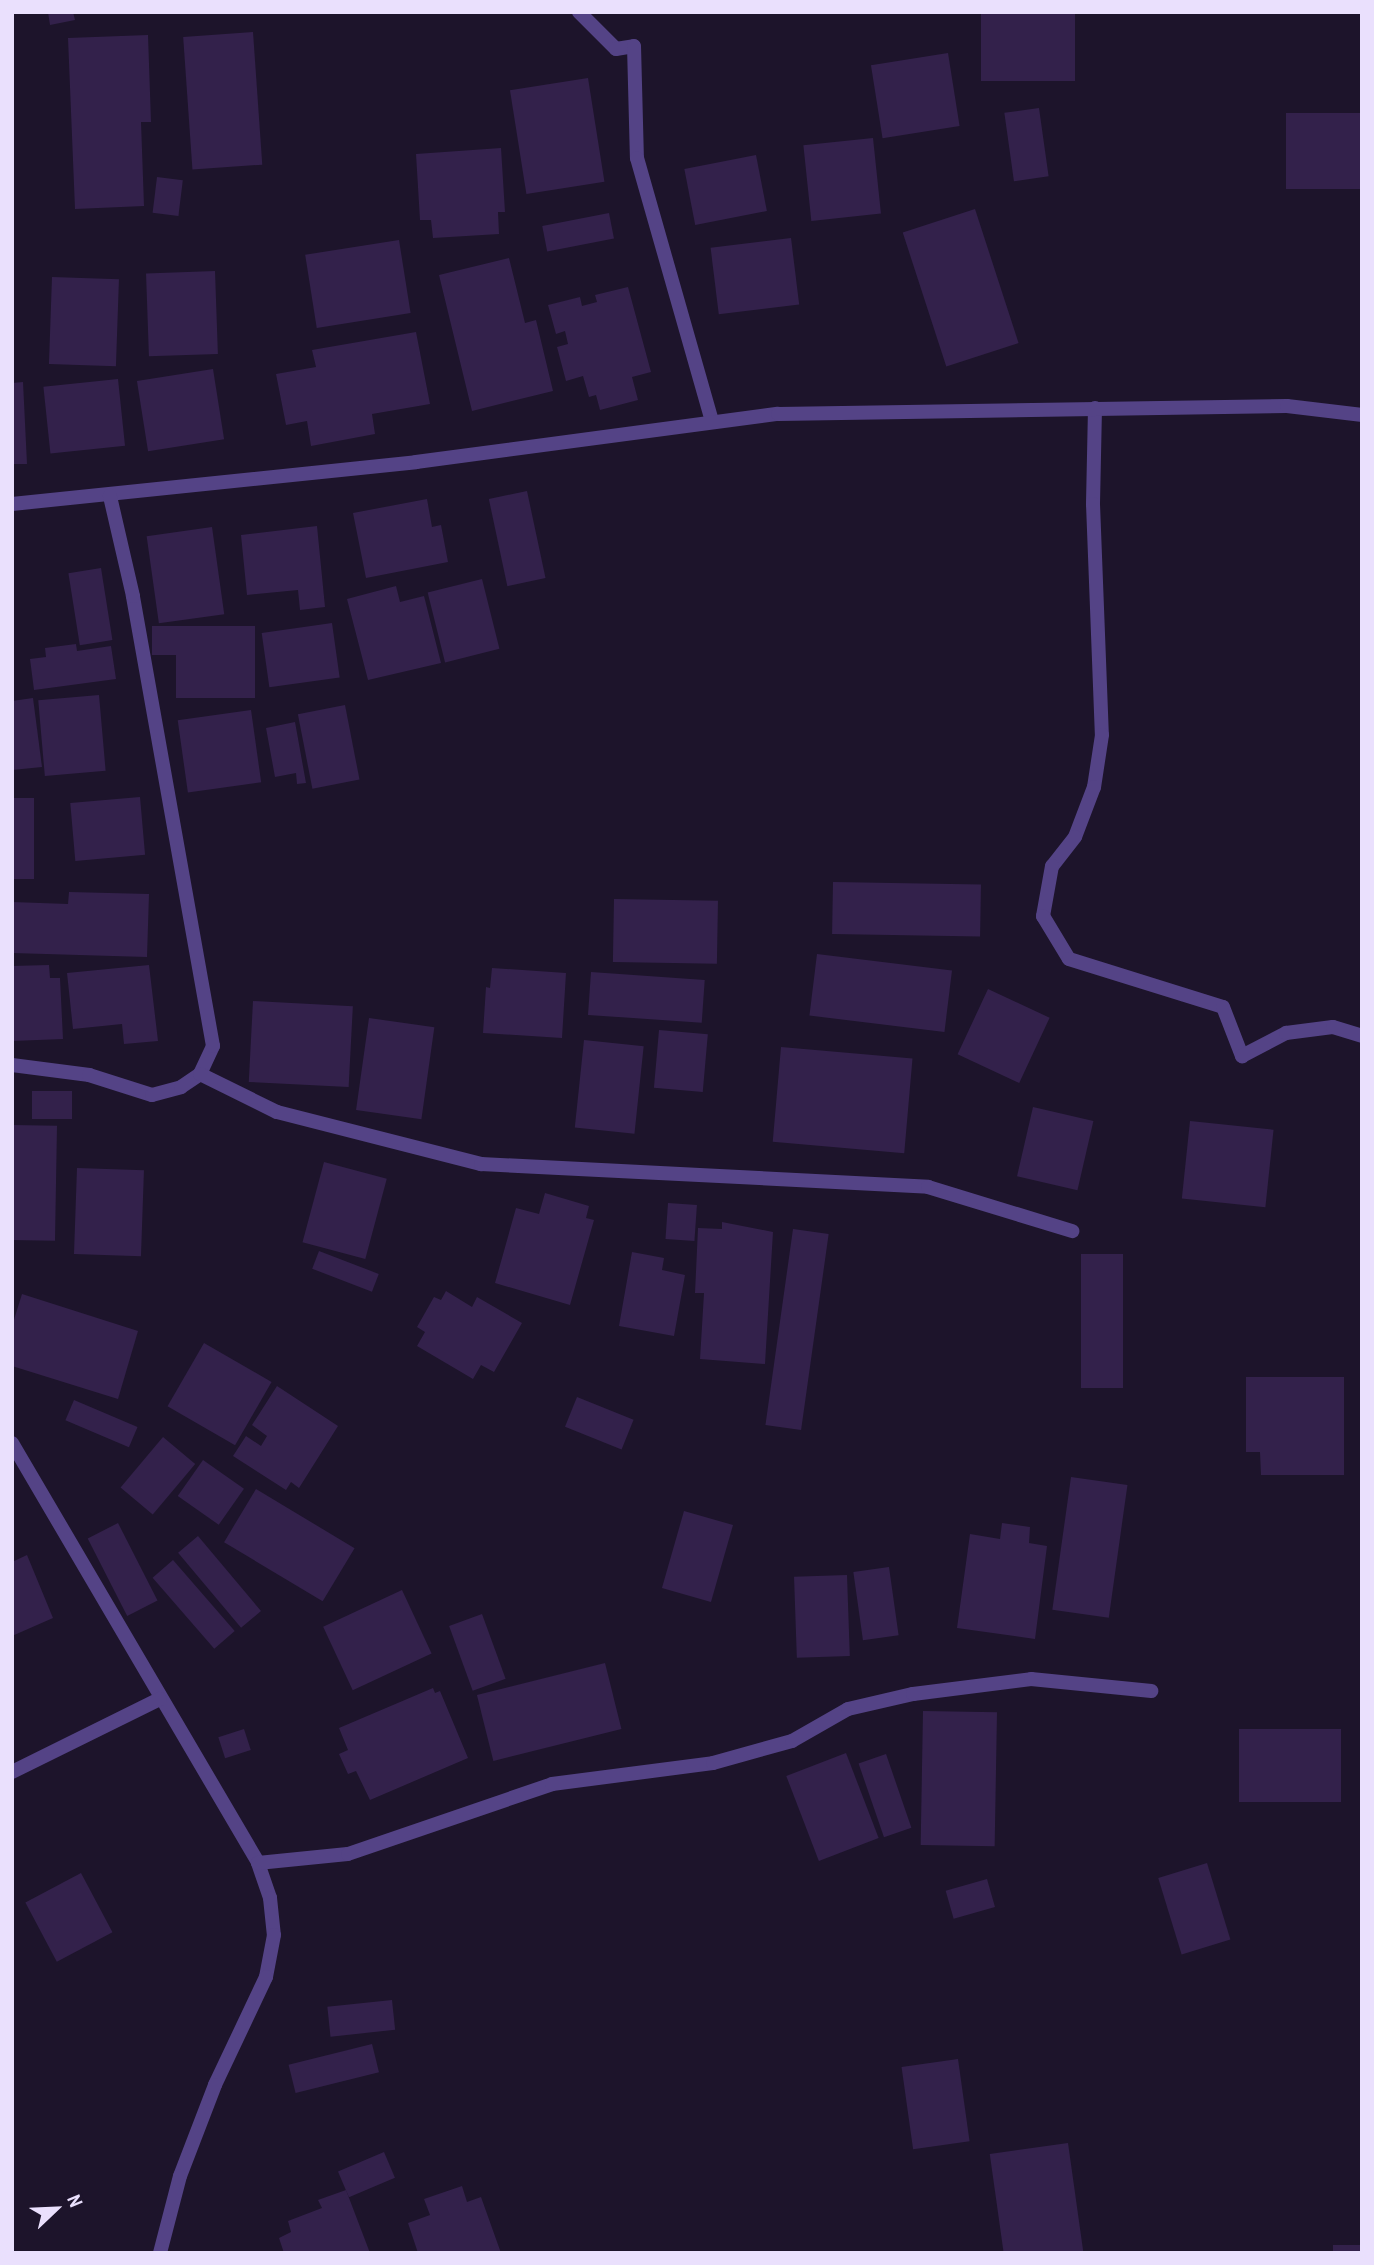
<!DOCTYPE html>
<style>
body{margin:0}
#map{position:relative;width:1374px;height:2265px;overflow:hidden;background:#1d142b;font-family:"Archivo Narrow",sans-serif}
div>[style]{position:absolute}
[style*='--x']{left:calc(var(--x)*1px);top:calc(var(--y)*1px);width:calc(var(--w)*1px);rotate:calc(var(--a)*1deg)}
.building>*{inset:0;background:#33214b;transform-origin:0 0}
.street>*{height:14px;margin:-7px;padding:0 7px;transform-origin:7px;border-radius:7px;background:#544386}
span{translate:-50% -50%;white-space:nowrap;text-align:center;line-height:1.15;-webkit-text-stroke:5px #1d142b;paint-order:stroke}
.frame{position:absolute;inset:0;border:14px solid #eae0fd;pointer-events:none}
.north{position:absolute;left:21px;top:2174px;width:70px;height:70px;-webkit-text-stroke:5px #1d142b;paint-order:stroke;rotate:67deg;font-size:19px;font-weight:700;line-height:28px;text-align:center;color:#eae0fd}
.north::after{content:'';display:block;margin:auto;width:24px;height:32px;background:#eae0fd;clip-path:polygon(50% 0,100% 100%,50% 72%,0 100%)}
</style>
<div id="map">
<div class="building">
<div style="clip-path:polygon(48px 12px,73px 12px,75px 20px,50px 25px)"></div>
<div style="left:981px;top:12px;width:94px;height:69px"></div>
<div style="left:253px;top:32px;width:133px;height:70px;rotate:86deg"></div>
<div style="clip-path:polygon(148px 35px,151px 122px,141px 122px,144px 206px,75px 209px,68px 38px)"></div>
<div style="left:948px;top:53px;width:74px;height:78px;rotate:81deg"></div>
<div style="left:588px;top:78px;width:105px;height:79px;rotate:81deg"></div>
<div style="left:1039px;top:108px;width:69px;height:35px;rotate:82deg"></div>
<div style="left:1362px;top:113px;width:76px;height:76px;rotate:90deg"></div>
<div style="left:873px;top:138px;width:76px;height:70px;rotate:84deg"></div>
<div style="clip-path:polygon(501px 148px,505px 212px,498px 212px,499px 234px,433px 238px,431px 220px,420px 220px,416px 154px)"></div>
<div style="left:756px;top:155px;width:57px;height:73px;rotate:79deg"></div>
<div style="left:157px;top:177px;width:26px;height:36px;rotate:7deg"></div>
<div style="left:975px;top:209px;width:141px;height:76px;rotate:72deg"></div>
<div style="left:609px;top:213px;width:26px;height:68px;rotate:79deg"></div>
<div style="left:791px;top:238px;width:67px;height:81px;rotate:83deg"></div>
<div style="left:399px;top:240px;width:74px;height:95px;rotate:81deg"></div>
<div style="clip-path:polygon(509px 258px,525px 323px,536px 320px,553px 391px,472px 411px,439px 275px)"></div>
<div style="left:215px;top:271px;width:83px;height:69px;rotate:88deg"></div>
<div style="left:52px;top:277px;width:67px;height:87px;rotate:2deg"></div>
<div style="clip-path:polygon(628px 287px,651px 372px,632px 377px,638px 400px,600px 410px,596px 395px,589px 397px,583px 376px,566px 381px,557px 347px,568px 344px,565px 331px,556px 334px,548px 305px,580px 297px,582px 306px,597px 302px,595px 295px)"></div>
<div style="clip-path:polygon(416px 332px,430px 404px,372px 414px,375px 434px,311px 446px,307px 421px,286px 425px,276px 374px,316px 367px,312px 350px)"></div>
<div style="left:213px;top:369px;width:71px;height:77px;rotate:81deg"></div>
<div style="left:118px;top:379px;width:67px;height:75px;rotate:84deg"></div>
<div style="clip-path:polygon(23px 382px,27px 464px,12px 464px,12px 383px)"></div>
<div style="left:527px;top:491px;width:89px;height:39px;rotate:78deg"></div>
<div style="clip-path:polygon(427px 499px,432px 527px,441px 525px,448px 562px,366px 578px,353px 513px)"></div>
<div style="clip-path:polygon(317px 526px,325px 607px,300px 610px,298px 590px,247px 595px,241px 535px)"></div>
<div style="left:212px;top:527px;width:88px;height:66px;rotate:82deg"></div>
<div style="left:101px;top:568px;width:73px;height:33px;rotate:81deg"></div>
<div style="left:482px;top:579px;width:72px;height:56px;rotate:76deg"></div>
<div style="clip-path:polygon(396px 586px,400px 602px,424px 596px,441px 663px,368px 680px,347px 599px)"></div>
<div style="left:332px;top:623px;width:55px;height:71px;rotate:82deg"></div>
<div style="clip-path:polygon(152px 626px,255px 626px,255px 698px,176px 698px,176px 655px,152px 655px)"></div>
<div style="clip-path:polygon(76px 644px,77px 651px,111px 646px,116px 679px,34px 690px,30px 659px,46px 657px,45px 648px)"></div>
<div style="left:99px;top:695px;width:76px;height:61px;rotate:85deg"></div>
<div style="clip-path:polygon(33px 698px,42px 767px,12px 770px,12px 701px)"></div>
<div style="left:345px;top:705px;width:76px;height:48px;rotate:79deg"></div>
<div style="left:251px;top:710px;width:73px;height:74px;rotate:82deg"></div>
<div style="clip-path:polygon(295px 722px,306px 783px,297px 784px,296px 773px,275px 777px,266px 728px)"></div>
<div style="left:140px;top:797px;width:58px;height:70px;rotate:85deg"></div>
<div style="left:12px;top:798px;width:22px;height:81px"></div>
<div style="left:833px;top:882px;width:148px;height:52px;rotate:1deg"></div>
<div style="clip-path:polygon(69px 892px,149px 894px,147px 957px,12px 953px,12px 902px,68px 904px)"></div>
<div style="left:614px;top:899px;width:104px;height:63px;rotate:1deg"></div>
<div style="left:817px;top:954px;width:136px;height:62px;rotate:7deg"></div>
<div style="clip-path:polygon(49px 965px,50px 978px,60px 978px,63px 1039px,12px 1041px,12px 966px)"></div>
<div style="clip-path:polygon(149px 965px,158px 1041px,124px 1044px,122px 1024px,73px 1029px,67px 973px)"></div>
<div style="clip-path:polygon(492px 968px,566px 973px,562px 1038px,483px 1033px,486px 987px,490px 988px)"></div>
<div style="left:591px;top:972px;width:114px;height:43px;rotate:4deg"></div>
<div style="left:988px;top:989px;width:68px;height:72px;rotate:25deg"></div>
<div style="left:253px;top:1001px;width:100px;height:81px;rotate:3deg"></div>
<div style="left:369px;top:1018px;width:66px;height:93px;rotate:8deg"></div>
<div style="left:659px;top:1030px;width:49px;height:58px;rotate:5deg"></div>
<div style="left:584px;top:1040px;width:60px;height:88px;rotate:6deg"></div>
<div style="left:781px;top:1047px;width:132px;height:95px;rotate:5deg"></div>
<div style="left:32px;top:1091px;width:40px;height:28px"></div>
<div style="left:1033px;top:1107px;width:62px;height:71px;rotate:13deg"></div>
<div style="left:1190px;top:1121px;width:84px;height:78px;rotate:6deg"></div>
<div style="left:12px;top:1125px;width:45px;height:115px;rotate:1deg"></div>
<div style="left:324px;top:1162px;width:65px;height:83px;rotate:15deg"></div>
<div style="left:77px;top:1168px;width:67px;height:86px;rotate:2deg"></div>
<div style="clip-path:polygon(545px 1193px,589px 1206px,586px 1218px,594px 1220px,570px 1305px,495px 1283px,516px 1208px,539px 1214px)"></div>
<div style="left:668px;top:1203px;width:29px;height:36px;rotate:4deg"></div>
<div style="clip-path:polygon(722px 1222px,773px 1232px,765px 1364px,700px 1359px,704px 1293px,695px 1293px,698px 1228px,722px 1229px)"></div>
<div style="left:793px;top:1229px;width:36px;height:198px;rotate:8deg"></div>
<div style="left:319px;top:1251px;width:64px;height:19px;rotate:21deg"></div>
<div style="clip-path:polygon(632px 1252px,664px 1258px,662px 1270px,685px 1275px,674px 1336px,619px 1326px)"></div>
<div style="left:1081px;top:1254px;width:42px;height:134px"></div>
<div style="clip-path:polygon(446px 1291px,472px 1307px,477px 1297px,522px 1323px,494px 1372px,481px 1365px,473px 1379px,417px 1346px,425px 1332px,417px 1327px,434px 1297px,441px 1300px)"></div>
<div style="clip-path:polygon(22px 1294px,138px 1331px,118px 1399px,12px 1366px,12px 1326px)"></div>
<div style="left:204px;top:1343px;width:78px;height:73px;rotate:30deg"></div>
<div style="clip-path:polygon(1246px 1377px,1344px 1377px,1344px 1475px,1261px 1475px,1260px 1452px,1246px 1452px)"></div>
<div style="clip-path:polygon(277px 1386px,338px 1426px,299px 1488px,291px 1482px,286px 1490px,233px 1456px,246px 1436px,261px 1446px,267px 1436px,252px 1425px)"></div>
<div style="left:577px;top:1397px;width:61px;height:32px;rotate:22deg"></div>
<div style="left:74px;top:1400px;width:69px;height:22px;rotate:23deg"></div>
<div style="left:163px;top:1437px;width:42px;height:66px;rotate:40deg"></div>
<div style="left:203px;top:1460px;width:50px;height:44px;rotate:35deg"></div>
<div style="left:1071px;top:1477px;width:57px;height:134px;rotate:8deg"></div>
<div style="left:256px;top:1489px;width:115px;height:62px;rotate:31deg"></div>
<div style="left:684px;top:1511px;width:51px;height:80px;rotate:16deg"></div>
<div style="left:118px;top:1523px;width:87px;height:34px;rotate:63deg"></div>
<div style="clip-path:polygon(1002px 1523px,1030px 1527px,1029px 1543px,1047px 1546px,1035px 1639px,957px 1628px,970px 1534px,1000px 1539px)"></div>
<div style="left:198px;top:1536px;width:98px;height:26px;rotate:50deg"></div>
<div style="clip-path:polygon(27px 1555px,53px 1618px,12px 1636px,12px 1562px)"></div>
<div style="left:173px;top:1560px;width:94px;height:27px;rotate:49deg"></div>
<div style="left:889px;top:1567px;width:69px;height:36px;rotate:82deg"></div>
<div style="left:847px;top:1575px;width:81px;height:53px;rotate:88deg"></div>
<div style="left:402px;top:1590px;width:70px;height:87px;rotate:65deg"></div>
<div style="left:482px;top:1614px;width:69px;height:35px;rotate:70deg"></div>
<div style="left:605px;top:1663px;width:68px;height:132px;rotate:76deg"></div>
<div style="clip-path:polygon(433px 1688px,435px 1693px,440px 1691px,468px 1758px,370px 1800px,356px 1771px,348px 1774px,339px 1754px,348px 1750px,339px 1728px)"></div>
<div style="left:923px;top:1711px;width:74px;height:134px;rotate:1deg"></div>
<div style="left:244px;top:1729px;width:22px;height:27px;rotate:72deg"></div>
<div style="left:1239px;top:1729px;width:102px;height:73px"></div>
<div style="left:846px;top:1753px;width:91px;height:64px;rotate:69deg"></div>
<div style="left:886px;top:1754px;width:78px;height:29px;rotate:71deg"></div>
<div style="left:1207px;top:1863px;width:80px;height:51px;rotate:73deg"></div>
<div style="left:81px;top:1873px;width:67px;height:63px;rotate:62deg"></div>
<div style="left:987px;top:1879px;width:29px;height:43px;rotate:74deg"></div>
<div style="left:392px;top:2000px;width:30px;height:65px;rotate:84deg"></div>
<div style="left:372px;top:2044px;width:29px;height:86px;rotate:76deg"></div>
<div style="left:958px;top:2059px;width:83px;height:57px;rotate:82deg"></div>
<div style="left:1068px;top:2143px;width:111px;height:79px;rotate:82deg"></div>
<div style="left:384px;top:2152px;width:28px;height:50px;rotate:67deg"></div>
<div style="clip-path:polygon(462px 2186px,467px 2202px,481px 2197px,501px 2253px,418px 2253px,408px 2223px,430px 2215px,424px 2199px)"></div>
<div style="clip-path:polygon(346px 2190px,370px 2253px,284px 2253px,279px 2238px,291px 2232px,288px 2221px,322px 2208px,318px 2200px)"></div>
<div style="left:1362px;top:2245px;width:8px;height:29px;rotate:90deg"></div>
</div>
<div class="street">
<div style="--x:579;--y:12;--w:52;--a:45"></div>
<div style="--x:616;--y:49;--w:18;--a:-9"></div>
<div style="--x:634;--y:46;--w:112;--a:88.5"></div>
<div style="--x:637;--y:158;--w:274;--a:74.1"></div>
<div style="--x:1095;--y:408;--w:96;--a:91.2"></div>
<div style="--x:1093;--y:504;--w:231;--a:87.8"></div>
<div style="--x:1102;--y:735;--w:53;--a:98.7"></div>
<div style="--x:1094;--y:787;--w:53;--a:110.8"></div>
<div style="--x:1075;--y:837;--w:37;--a:128"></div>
<div style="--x:1052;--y:866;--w:51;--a:100.2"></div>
<div style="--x:1043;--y:916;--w:50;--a:58.8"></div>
<div style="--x:1069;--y:959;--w:161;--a:17.3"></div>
<div style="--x:1223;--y:1007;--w:53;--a:68.8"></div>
<div style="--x:1242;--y:1056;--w:50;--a:-27.6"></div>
<div style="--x:1286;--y:1033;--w:47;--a:-7.3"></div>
<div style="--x:1333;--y:1027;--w:30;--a:17"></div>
<div style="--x:12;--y:504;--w:406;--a:-5.9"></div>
<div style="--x:416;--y:462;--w:365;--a:-7.6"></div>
<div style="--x:778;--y:414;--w:509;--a:-0.9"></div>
<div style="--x:1287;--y:406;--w:76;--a:6.8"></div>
<div style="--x:12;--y:1065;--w:78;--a:7.4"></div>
<div style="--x:89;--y:1075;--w:66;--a:17.6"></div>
<div style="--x:152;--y:1095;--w:30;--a:-15"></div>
<div style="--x:181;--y:1087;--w:23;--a:-34"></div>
<div style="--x:200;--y:1074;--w:31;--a:-65"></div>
<div style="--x:213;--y:1046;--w:457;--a:-100.1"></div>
<div style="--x:133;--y:596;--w:103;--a:-103"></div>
<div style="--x:200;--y:1074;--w:86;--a:26.3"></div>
<div style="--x:277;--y:1112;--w:211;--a:14.3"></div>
<div style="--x:481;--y:1164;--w:448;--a:2.9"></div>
<div style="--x:928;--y:1187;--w:151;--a:17"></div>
<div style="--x:12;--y:1443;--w:487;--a:59.6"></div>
<div style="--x:258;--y:1863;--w:37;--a:71"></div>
<div style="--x:270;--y:1898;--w:37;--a:84"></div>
<div style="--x:274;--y:1935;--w:43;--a:100.8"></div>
<div style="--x:266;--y:1977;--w:119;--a:115.3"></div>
<div style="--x:215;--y:2085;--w:97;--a:111"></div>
<div style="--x:180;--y:2176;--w:80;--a:104.6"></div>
<div style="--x:12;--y:1772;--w:165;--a:-26.3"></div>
<div style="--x:258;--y:1863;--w:90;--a:-5.7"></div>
<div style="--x:348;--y:1854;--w:216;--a:-18.9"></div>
<div style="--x:552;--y:1784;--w:162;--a:-7.4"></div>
<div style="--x:713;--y:1763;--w:82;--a:-15.6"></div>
<div style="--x:792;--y:1741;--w:64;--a:-29.7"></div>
<div style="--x:848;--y:1709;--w:67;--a:-13"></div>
<div style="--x:913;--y:1694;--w:119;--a:-7.2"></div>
<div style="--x:1031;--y:1679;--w:121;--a:5.7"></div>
</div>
<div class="frame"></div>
<div class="north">N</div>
</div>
